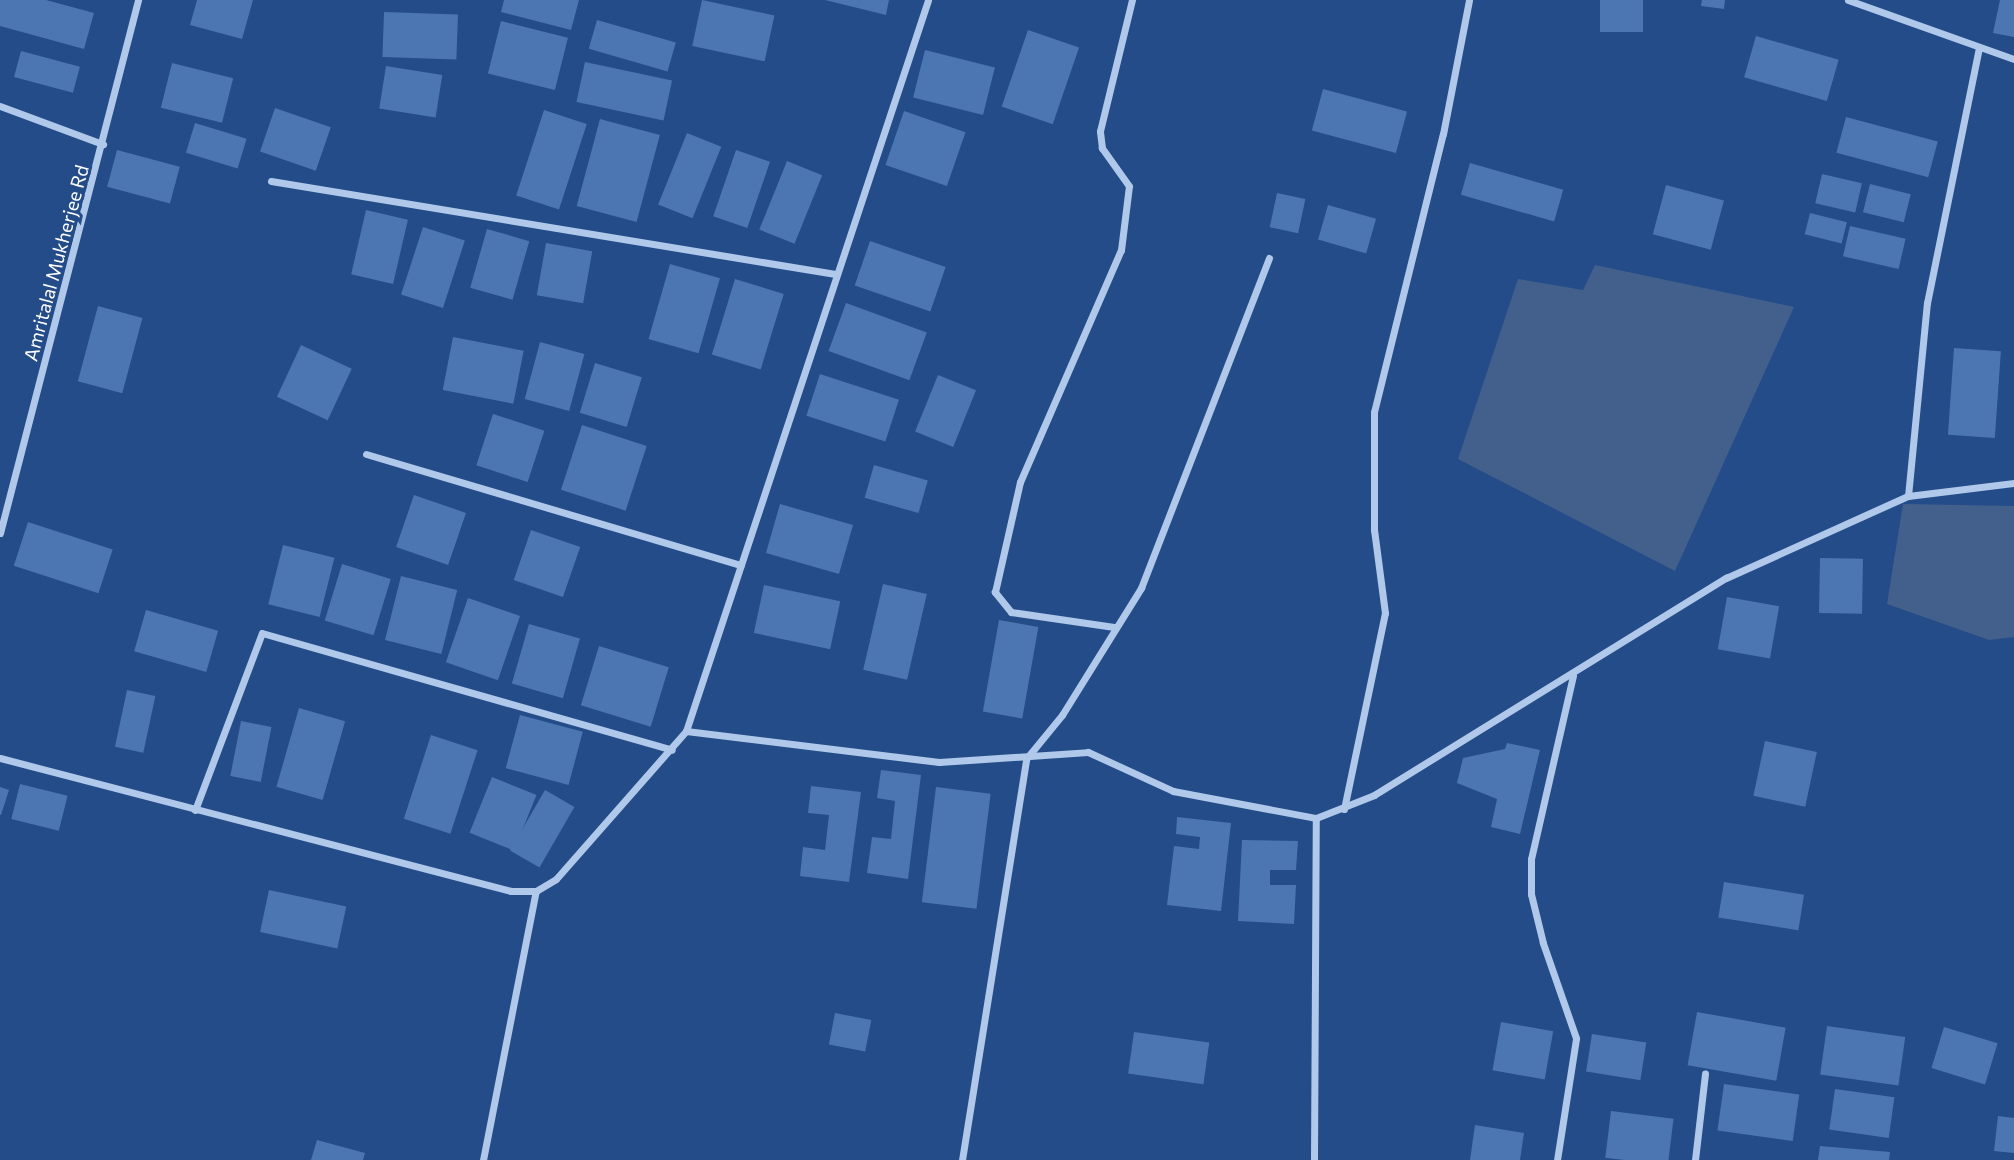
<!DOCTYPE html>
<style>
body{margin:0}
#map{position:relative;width:2014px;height:1160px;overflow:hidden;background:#234c89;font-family:Commissioner,sans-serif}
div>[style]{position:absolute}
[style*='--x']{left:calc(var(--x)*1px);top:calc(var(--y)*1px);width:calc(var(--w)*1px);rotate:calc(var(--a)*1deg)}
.water>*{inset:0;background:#43608c}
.building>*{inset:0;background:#4c76b1;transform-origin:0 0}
.minor>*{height:7px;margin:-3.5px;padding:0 3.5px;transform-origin:3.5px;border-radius:3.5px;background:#b0c8ea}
span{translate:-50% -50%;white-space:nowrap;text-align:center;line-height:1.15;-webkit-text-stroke:6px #234c89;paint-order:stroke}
.street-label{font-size:19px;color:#fff}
</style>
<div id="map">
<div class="water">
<div style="clip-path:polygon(1595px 265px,1794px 307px,1675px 571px,1458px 459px,1518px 279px,1583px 290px)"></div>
<div style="clip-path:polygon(1903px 504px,2014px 506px,2014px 637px,1989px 640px,1887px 604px)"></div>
</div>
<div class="building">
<div style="clip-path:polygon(0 0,46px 0,94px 13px,84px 49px,0 26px)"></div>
<div style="clip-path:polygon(197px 0,253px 0,242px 39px,190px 25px)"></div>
<div style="clip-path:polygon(504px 0,579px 0,571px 30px,501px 12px)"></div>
<div style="left:702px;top:0;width:74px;height:47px;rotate:12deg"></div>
<div style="clip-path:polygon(825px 0,889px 0,886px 15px)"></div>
<div style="left:1600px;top:0;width:43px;height:32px"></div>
<div style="clip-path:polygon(1702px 0,1725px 0,1724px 9px,1701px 6px)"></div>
<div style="clip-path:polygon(2000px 0,2014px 0,2014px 37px,1993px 33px)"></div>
<div style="left:384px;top:12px;width:74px;height:45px;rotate:2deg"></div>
<div style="left:597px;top:20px;width:82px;height:30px;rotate:16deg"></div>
<div style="left:501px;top:21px;width:69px;height:54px;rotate:14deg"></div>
<div style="left:1028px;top:30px;width:54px;height:81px;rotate:19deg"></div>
<div style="left:1756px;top:36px;width:86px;height:43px;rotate:16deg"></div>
<div style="left:925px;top:50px;width:72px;height:49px;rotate:14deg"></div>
<div style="left:21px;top:51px;width:61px;height:27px;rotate:15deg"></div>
<div style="left:585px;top:62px;width:89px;height:41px;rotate:12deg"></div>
<div style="left:172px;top:63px;width:63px;height:46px;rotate:14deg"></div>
<div style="left:386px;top:66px;width:57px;height:43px;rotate:9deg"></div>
<div style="left:1323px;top:89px;width:87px;height:43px;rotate:15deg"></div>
<div style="left:275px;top:108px;width:59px;height:46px;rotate:19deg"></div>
<div style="left:544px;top:110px;width:45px;height:90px;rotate:18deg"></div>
<div style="left:904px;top:111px;width:65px;height:57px;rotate:19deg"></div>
<div style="left:1846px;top:117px;width:95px;height:37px;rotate:15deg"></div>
<div style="left:600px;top:119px;width:62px;height:90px;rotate:15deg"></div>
<div style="left:195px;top:123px;width:54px;height:31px;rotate:17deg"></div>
<div style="left:687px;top:133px;width:37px;height:77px;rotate:22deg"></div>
<div style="left:117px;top:150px;width:65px;height:38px;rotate:15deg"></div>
<div style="left:736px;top:150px;width:36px;height:70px;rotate:19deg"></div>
<div style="left:787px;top:161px;width:38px;height:74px;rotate:22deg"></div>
<div style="left:1470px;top:163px;width:97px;height:33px;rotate:16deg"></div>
<div style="left:1822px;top:174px;width:41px;height:30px;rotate:13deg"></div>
<div style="left:1870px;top:184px;width:42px;height:29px;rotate:14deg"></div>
<div style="left:1666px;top:185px;width:60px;height:51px;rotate:15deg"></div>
<div style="left:1277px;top:193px;width:29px;height:35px;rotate:12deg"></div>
<div style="left:1328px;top:205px;width:50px;height:36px;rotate:16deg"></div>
<div style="left:366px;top:210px;width:43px;height:66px;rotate:13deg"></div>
<div style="left:1810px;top:213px;width:38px;height:22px;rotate:14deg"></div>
<div style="left:1850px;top:226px;width:57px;height:31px;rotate:13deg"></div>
<div style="left:423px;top:227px;width:44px;height:71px;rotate:18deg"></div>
<div style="left:487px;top:229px;width:44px;height:61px;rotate:16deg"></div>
<div style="left:870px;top:241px;width:80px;height:47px;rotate:19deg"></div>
<div style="left:546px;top:243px;width:47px;height:53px;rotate:10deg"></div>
<div style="left:670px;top:264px;width:52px;height:78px;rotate:16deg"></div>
<div style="left:735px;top:279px;width:51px;height:79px;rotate:17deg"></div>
<div style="left:846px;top:303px;width:86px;height:51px;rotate:20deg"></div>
<div style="left:98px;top:306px;width:46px;height:78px;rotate:15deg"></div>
<div style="left:453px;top:337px;width:72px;height:54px;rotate:11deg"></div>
<div style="left:540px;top:342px;width:46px;height:59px;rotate:15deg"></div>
<div style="left:301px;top:345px;width:56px;height:57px;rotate:25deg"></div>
<div style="left:1954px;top:348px;width:47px;height:87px;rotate:4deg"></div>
<div style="left:595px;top:363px;width:49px;height:52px;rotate:17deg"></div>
<div style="left:820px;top:374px;width:83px;height:44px;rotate:18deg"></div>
<div style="left:938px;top:375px;width:41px;height:61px;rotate:22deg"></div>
<div style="left:493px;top:414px;width:54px;height:54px;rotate:18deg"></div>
<div style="left:582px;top:425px;width:68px;height:68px;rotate:18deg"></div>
<div style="left:874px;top:465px;width:56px;height:34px;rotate:16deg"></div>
<div style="left:414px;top:495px;width:55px;height:55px;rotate:19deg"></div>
<div style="left:780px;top:504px;width:76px;height:51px;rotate:16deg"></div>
<div style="left:28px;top:522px;width:89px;height:46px;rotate:18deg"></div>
<div style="left:531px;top:530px;width:52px;height:53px;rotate:19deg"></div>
<div style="left:283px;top:545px;width:53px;height:61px;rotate:14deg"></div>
<div style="left:1820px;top:558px;width:43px;height:55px;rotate:1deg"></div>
<div style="left:342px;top:564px;width:51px;height:59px;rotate:17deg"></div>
<div style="left:401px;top:576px;width:58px;height:66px;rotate:14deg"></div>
<div style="left:883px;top:584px;width:45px;height:88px;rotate:13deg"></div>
<div style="left:764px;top:585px;width:78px;height:49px;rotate:12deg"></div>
<div style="left:1727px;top:597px;width:53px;height:53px;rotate:10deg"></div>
<div style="left:468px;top:598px;width:55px;height:68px;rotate:19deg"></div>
<div style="left:146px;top:610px;width:75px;height:43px;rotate:16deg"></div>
<div style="left:999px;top:620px;width:40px;height:93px;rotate:10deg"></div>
<div style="left:529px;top:624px;width:53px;height:62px;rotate:16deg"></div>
<div style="left:599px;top:646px;width:73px;height:62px;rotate:17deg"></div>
<div style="left:127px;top:690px;width:29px;height:58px;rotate:12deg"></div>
<div style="left:299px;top:708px;width:48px;height:82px;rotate:16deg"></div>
<div style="left:520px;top:715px;width:65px;height:55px;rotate:15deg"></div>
<div style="left:241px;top:721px;width:31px;height:56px;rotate:11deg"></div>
<div style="left:431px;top:735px;width:49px;height:88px;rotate:18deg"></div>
<div style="left:1765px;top:741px;width:53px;height:56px;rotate:12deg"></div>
<div style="clip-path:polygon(1507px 743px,1540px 750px,1520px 834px,1491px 827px,1497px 799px,1457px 783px,1463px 758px,1505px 749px)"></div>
<div style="clip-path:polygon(881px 770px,921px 775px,908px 879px,867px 873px,872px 837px,891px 839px,895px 801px,877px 798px)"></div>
<div style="left:492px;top:777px;width:48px;height:60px;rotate:22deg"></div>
<div style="left:20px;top:784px;width:49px;height:36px;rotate:14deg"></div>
<div style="clip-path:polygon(811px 786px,861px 792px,849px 882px,800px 876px,803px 847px,825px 850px,829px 815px,808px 813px)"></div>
<div style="clip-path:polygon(0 787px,9px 790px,1px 815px,0 815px)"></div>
<div style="left:936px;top:787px;width:55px;height:116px;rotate:7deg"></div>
<div style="left:545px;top:790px;width:34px;height:70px;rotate:30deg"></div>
<div style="clip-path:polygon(1177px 817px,1231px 823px,1221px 911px,1167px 905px,1174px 846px,1199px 849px,1200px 837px,1176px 834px)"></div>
<div style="clip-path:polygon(1242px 840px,1298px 841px,1296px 870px,1270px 870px,1270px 885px,1296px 885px,1294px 924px,1238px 921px)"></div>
<div style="left:1724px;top:882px;width:81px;height:36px;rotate:9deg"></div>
<div style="left:269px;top:890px;width:79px;height:43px;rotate:12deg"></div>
<div style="left:1697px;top:1012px;width:90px;height:54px;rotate:10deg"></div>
<div style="left:835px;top:1013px;width:37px;height:32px;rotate:11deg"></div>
<div style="left:1501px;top:1022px;width:53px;height:49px;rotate:10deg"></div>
<div style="left:1827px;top:1026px;width:79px;height:49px;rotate:8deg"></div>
<div style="left:1944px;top:1027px;width:56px;height:43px;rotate:17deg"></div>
<div style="left:1134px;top:1032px;width:76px;height:42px;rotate:8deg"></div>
<div style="left:1592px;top:1034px;width:55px;height:38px;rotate:9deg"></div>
<div style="left:1724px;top:1084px;width:76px;height:47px;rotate:8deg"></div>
<div style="left:1835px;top:1089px;width:60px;height:41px;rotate:8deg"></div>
<div style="left:1611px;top:1111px;width:63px;height:47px;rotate:7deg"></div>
<div style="clip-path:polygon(1998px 1116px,2014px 1118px,2014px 1153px,1994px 1151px)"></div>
<div style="clip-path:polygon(1475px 1125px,1524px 1133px,1520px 1160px,1470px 1160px)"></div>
<div style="clip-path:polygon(317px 1140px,365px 1153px,363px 1160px,311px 1160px)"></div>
<div style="clip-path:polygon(1820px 1146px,1890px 1152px,1889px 1160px,1818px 1160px)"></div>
</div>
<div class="minor">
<div style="--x:1848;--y:0;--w:176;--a:19.6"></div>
<div style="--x:0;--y:106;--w:110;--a:20.3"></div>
<div style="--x:271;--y:181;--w:572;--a:9.36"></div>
<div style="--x:366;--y:454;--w:391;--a:16.5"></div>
<div style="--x:1908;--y:496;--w:194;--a:-84.4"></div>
<div style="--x:1927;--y:303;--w:260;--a:-78.5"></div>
<div style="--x:0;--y:533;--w:551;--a:-75.48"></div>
<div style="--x:1114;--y:627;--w:104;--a:-171.7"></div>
<div style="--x:1011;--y:612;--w:26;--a:-129"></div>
<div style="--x:995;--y:592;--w:113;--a:-77.2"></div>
<div style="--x:1020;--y:482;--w:253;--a:-66.5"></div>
<div style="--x:1121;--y:250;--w:64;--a:-82.9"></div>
<div style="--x:1129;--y:186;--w:47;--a:-125.4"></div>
<div style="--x:1102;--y:148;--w:17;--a:-97"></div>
<div style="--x:1100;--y:131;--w:135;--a:-76.3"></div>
<div style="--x:686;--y:731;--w:770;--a:-71.68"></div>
<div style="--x:0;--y:758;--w:528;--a:14.59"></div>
<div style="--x:511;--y:891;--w:25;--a:0"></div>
<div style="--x:536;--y:891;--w:23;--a:-31"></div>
<div style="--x:556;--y:879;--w:197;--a:-48.7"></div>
<div style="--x:686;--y:731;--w:255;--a:7"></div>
<div style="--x:939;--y:762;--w:149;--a:-3.8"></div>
<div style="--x:1088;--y:752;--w:94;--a:24.6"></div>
<div style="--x:1173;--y:791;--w:146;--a:10.7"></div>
<div style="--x:1316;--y:818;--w:62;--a:-21.6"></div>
<div style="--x:1374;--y:795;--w:414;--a:-31.7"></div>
<div style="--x:1726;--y:578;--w:200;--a:-24.3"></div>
<div style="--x:1908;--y:496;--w:107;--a:-7"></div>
<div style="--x:1344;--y:809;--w:200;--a:-78.2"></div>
<div style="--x:1385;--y:613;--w:84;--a:-97.5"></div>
<div style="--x:1374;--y:530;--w:118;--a:-90"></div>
<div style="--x:1374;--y:412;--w:286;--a:-76.1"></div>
<div style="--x:1443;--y:134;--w:136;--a:-79"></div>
<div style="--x:195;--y:810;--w:189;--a:-69.3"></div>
<div style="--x:262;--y:633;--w:426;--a:15.9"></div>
<div style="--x:483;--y:1160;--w:274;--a:-78.9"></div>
<div style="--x:962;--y:1160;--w:406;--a:-80.9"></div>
<div style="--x:1026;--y:759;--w:57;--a:-50.7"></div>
<div style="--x:1062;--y:715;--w:150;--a:-58.1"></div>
<div style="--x:1141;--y:588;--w:354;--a:-68.8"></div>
<div style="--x:1314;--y:1160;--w:342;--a:-89.7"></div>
<div style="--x:1557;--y:1160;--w:123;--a:-81.1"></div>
<div style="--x:1576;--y:1038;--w:101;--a:-109.2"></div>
<div style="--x:1543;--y:943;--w:50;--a:-103.8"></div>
<div style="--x:1531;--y:894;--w:35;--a:-90"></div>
<div style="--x:1531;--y:859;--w:188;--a:-77.1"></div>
<div style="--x:1695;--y:1160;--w:87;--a:-83.4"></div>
</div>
<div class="street-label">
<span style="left:56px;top:263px;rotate:-75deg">Amritalal Mukherjee Rd</span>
</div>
</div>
